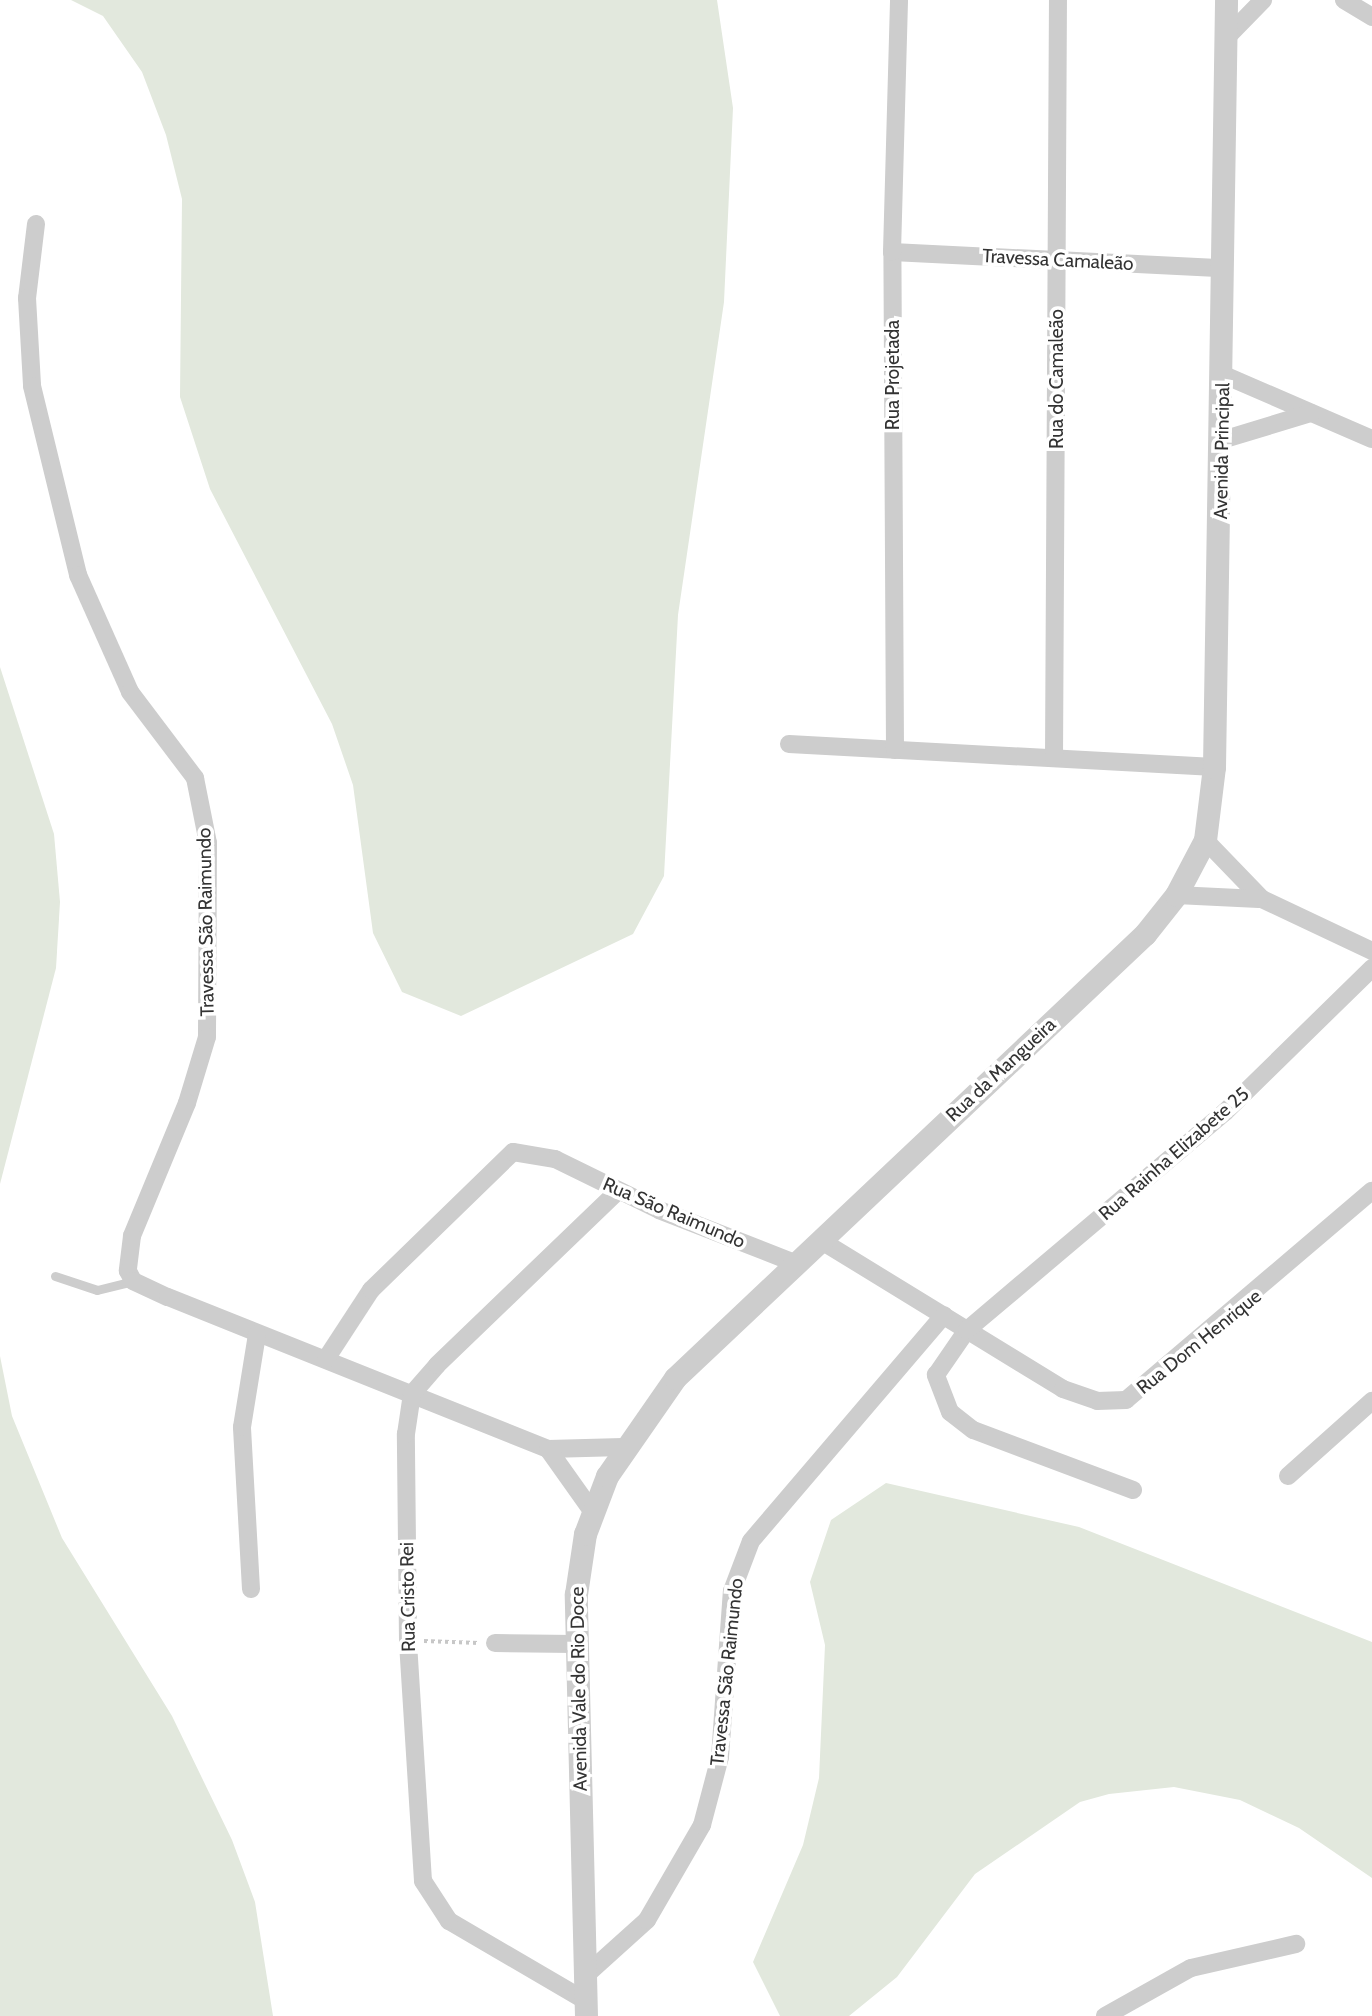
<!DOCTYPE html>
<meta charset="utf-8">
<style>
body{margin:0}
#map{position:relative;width:1372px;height:2016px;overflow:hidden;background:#fff;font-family:Cabin,sans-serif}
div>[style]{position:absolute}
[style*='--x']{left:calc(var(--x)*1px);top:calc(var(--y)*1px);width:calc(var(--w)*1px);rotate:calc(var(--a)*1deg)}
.green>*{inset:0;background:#e2e8dd}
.path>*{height:3.5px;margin-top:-1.75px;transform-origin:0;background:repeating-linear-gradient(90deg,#c7c7c7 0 3.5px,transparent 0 7px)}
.service>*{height:9px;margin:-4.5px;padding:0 4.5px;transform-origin:4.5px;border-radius:4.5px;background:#cdcdcd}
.minor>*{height:18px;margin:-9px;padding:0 9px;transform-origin:9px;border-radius:9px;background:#cdcdcd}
.tertiary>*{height:23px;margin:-11.5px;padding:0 11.5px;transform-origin:11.5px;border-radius:11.5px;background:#cdcdcd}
span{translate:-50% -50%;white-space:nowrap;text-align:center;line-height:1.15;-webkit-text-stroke:7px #fff;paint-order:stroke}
.street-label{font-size:19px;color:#333}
</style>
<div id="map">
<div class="green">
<div style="clip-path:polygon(71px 0,717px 0,733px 108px,724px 302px,678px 615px,664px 876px,633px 934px,461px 1016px,402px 992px,373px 933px,353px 785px,332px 724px,210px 489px,180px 397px,182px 199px,166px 135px,142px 72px,103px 16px)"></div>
<div style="clip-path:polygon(0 667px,54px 834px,60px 902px,56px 968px,0 1184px)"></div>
<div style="clip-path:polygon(0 1356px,12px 1416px,62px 1538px,172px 1716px,232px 1840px,255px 1902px,273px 2016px,0 2016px)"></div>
<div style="clip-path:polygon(886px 1483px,1079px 1527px,1372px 1642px,1372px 1878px,1299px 1828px,1240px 1800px,1174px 1787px,1109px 1794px,1080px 1802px,975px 1874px,897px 1977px,849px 2016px,780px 2016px,753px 1962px,803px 1845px,819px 1778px,825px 1645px,810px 1582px,831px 1520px)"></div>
</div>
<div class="path">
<div style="--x:424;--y:1641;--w:55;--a:2.1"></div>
</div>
<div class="service">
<div style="--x:55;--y:1276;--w:44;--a:18.4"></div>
<div style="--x:97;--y:1290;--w:37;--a:-14"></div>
</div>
<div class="minor">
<div style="--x:1344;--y:0;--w:33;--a:31"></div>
<div style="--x:1229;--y:35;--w:49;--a:-45.8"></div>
<div style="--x:36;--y:224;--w:75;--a:96.9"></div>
<div style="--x:27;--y:298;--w:88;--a:86.7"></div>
<div style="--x:32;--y:386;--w:195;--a:76.3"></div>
<div style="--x:78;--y:575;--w:128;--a:66"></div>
<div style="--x:130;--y:692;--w:108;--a:52.9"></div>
<div style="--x:195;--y:778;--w:66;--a:78.7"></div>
<div style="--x:208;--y:843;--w:194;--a:90.3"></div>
<div style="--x:207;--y:1037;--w:69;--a:106.9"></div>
<div style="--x:187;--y:1103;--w:144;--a:112.5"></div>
<div style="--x:132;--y:1236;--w:35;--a:97"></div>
<div style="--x:128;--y:1271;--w:11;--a:63"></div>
<div style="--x:133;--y:1281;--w:38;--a:25"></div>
<div style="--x:168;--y:1297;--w:409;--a:21.8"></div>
<div style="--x:548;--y:1449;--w:75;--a:-1.5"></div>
<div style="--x:892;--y:252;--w:331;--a:2.8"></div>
<div style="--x:1224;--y:375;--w:161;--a:23.4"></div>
<div style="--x:1222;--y:440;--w:93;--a:-16.9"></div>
<div style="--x:789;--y:744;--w:426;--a:3.1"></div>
<div style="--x:895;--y:750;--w:498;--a:-90.3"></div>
<div style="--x:892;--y:252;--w:252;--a:-88.4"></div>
<div style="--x:1054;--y:758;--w:758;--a:-89.7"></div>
<div style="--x:1205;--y:840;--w:82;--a:46"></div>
<div style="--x:1262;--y:899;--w:122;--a:25.3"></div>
<div style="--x:1176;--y:895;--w:83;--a:2.8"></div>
<div style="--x:820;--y:1240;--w:285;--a:31.5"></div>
<div style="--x:1063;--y:1389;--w:36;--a:19"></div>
<div style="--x:1097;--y:1401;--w:29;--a:-2"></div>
<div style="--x:1126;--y:1400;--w:323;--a:-40.4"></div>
<div style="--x:326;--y:1359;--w:82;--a:-56.9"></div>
<div style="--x:371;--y:1290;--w:198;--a:-44.2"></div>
<div style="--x:513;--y:1152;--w:43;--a:9.5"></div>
<div style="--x:555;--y:1159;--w:116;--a:26.1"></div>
<div style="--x:659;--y:1210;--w:146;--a:21.3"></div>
<div style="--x:548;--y:1449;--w:76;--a:54.6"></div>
<div style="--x:1288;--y:1476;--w:113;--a:-41.8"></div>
<div style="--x:1133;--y:1490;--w:171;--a:-159.4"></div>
<div style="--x:973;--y:1430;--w:29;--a:-142"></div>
<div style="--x:950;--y:1412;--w:40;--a:-111"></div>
<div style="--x:936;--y:1375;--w:55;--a:-55.4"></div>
<div style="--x:967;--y:1330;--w:338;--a:-40.2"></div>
<div style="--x:1225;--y:1112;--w:206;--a:-44.4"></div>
<div style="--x:251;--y:1589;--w:162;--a:-93.2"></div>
<div style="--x:242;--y:1427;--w:94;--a:-80.8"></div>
<div style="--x:495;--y:1643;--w:80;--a:0.7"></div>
<div style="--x:586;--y:1975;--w:82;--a:-42"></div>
<div style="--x:647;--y:1920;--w:110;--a:-59.9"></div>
<div style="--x:702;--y:1825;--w:70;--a:-75.2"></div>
<div style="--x:720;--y:1757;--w:166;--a:-85.9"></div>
<div style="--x:732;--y:1591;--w:53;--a:-69.2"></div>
<div style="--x:751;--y:1541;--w:297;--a:-49.5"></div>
<div style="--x:586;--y:2001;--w:159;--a:-149.7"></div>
<div style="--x:449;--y:1921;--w:48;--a:-123"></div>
<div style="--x:423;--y:1881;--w:240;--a:-93.6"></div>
<div style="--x:408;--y:1641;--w:207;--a:-90.6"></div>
<div style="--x:406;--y:1434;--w:40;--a:-81.5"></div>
<div style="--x:412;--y:1394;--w:38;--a:-49"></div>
<div style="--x:437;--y:1365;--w:250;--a:-43.9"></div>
<div style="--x:1105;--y:2016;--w:98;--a:-29.2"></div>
<div style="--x:1191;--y:1968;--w:108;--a:-12.9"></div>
</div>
<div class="tertiary">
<div style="--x:586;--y:2016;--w:422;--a:-91.4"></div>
<div style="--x:576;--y:1594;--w:61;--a:-81.5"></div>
<div style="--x:585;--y:1534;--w:62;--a:-69.2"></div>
<div style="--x:607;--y:1476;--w:119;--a:-55.2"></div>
<div style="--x:675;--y:1378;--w:647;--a:-43.37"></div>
<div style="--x:1145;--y:934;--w:50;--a:-51.5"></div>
<div style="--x:1176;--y:895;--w:62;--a:-62.2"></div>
<div style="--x:1205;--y:840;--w:74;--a:-83"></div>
<div style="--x:1214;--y:767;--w:767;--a:-89.1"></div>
</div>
<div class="street-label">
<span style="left:1058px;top:260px;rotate:3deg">Travessa Camaleão</span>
<span style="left:893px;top:375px;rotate:-90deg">Rua Projetada</span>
<span style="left:1057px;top:379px;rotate:-90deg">Rua do Camaleão</span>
<span style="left:1222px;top:451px;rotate:-89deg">Avenida Principal</span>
<span style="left:206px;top:922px;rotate:-91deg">Travessa São Raimundo</span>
<span style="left:1001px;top:1070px;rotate:-43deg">Rua da Mangueira</span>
<span style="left:1174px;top:1154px;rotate:-41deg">Rua Rainha Elizabete 25</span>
<span style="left:674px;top:1213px;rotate:23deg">Rua São Raimundo</span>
<span style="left:1199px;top:1342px;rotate:-39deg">Rua Dom Henrique</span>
<span style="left:408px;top:1597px;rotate:-91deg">Rua Cristo Rei</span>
<span style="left:727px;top:1672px;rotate:-84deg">Travessa São Raimundo</span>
<span style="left:579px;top:1689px;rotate:-91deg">Avenida Vale do Rio Doce</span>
</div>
</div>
